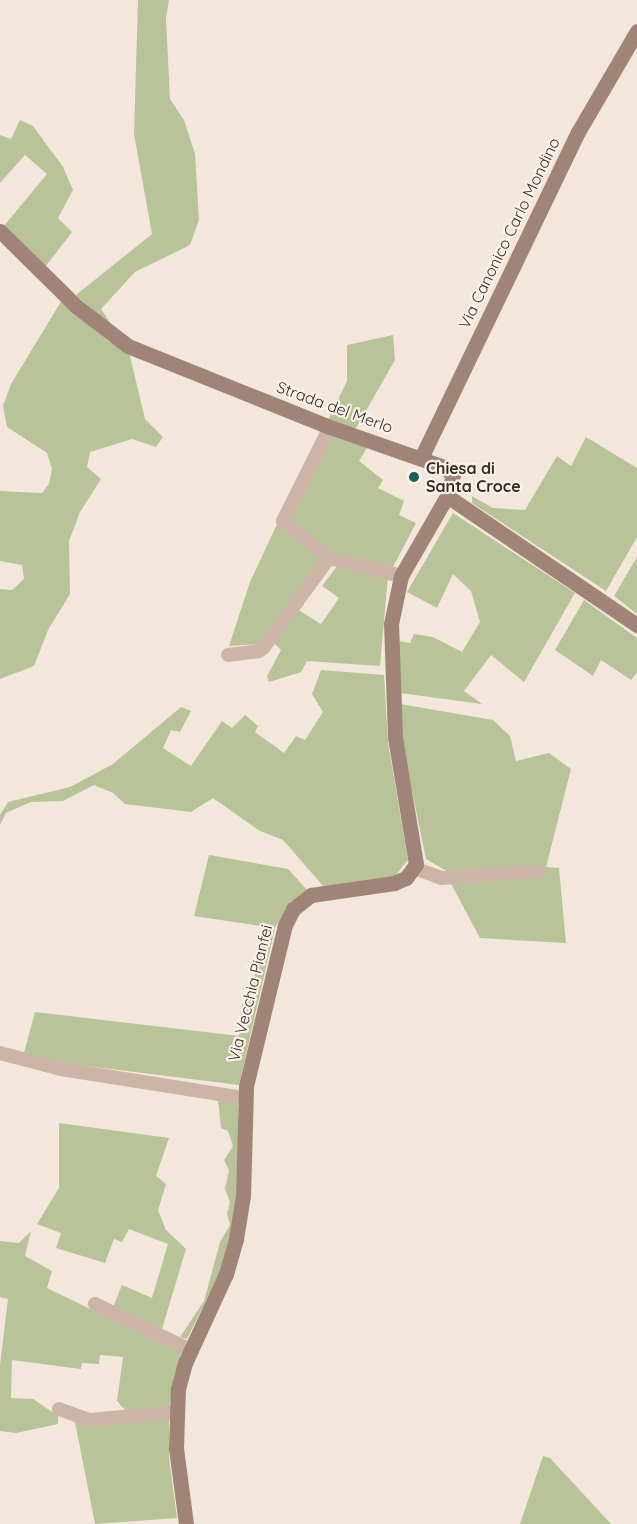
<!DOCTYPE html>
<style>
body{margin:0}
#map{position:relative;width:637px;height:1524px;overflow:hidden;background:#f3e7db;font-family:Quicksand,sans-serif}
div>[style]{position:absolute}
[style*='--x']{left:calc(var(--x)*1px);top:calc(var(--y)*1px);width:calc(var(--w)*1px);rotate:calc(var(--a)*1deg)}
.green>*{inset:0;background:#b8c39a}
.street>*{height:14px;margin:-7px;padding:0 7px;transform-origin:7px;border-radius:7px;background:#ccb5a7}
.secondary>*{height:15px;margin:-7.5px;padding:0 7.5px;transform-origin:7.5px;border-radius:7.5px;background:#a08478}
.dots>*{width:16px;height:16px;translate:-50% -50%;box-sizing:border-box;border:3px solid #faf1e8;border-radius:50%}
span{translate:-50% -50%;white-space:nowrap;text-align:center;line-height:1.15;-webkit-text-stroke:4.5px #faf1e8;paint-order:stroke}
.street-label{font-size:16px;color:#382c28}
.poi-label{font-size:16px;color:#382c28;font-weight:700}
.left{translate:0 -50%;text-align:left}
</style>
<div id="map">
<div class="green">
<div style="clip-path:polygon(138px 0,169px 0,166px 18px,170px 99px,184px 120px,195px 154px,199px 220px,190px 245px,135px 272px,101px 309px,119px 336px,76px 295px,152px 234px,134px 134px)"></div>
<div style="clip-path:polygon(20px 120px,33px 126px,63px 167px,73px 190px,58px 218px,72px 232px,46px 266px,3px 227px,47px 174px,25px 155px,0 183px,0 135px,11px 139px)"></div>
<div style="clip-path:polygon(62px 300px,108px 341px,129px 352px,145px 419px,163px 437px,156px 447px,132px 439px,90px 452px,87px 467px,101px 479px,80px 512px,69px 541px,70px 594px,48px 630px,34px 666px,0 679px,0 589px,12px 590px,24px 579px,22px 565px,0 561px,0 491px,42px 493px,49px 484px,52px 469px,47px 453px,7px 427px,3px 406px,11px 384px)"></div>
<div style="clip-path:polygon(393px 335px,395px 360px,355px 430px,328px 420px,347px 381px,347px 345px)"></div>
<div style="clip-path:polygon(330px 434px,368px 446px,359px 461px,383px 480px,378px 488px,404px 501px,399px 515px,416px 523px,392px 569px,331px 554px,287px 521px)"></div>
<div style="clip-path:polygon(586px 437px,637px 468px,637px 537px,606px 591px,472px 503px,472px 496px,493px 508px,525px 510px,557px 456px,571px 466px)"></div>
<div style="clip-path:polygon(453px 513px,575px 593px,524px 682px,491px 655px,464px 691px,482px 704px,400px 693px,398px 641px,410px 643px,414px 634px,433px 637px,462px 652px,480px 622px,471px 591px,453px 574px,437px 608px,407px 592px)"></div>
<div style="clip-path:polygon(278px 522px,324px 559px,260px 644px,229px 646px,250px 582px)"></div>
<div style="clip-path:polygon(637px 557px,637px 614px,614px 596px)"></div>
<div style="clip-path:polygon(338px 565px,388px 576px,380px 666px,307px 661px,301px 672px,269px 682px,267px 676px,281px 650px,272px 641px,297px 609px,321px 624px,339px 598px,322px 586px)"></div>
<div style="clip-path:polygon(584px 600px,637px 638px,637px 672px,631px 680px,601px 660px,593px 676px,555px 650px)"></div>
<div style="clip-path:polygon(321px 670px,384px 675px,388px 743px,408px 860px,395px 876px,324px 887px,283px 840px,260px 831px,213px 798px,191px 812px,125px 804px,113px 793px,94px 785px,63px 801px,31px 802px,6px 813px,0 825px,0 815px,8px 802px,70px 787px,113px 764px,181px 707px,191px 711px,180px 732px,171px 730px,163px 748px,191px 766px,222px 721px,232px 728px,245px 715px,258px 726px,255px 732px,284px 753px,296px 736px,305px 740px,323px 712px,312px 694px)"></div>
<div style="clip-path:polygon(400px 704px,493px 720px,510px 736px,516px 761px,549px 753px,571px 769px,546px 867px,559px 868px,566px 943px,480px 938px,449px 880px,542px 875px,545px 868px,450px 873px,426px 859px,401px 737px)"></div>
<div style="clip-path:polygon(209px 855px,288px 869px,308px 891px,290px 902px,275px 928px,239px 1085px,63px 1063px,24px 1053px,35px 1012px,239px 1036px,242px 1005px,254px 978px,265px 938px,274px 928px,194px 916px)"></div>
<div style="clip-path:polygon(218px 1100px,238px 1104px,240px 1162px,234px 1222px,220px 1272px,187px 1339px,180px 1337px,204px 1301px,220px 1242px,230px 1225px,227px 1214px,230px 1202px,225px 1189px,229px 1170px,224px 1160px,233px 1146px,228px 1131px,221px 1128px)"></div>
<div style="clip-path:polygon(59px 1123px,169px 1138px,156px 1176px,166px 1184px,158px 1210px,166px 1230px,186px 1249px,162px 1329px,113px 1307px,122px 1285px,152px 1298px,168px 1244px,129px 1229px,122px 1242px,114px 1239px,105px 1263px,56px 1248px,61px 1233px,37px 1224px,59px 1188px)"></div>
<div style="clip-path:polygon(31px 1231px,25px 1256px,52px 1271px,47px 1288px,181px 1353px,169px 1408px,126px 1411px,117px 1401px,123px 1357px,100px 1355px,99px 1364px,82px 1363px,81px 1369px,12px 1360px,11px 1398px,33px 1399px,58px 1416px,58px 1424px,16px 1433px,0 1431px,0 1365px,8px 1299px,0 1297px,0 1241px,19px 1243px)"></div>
<div style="clip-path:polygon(169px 1416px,169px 1458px,177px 1518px,95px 1524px,75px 1422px)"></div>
<div style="clip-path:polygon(543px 1456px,550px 1458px,611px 1524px,520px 1524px)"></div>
</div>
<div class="street">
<div style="--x:329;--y:558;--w:59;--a:-141.2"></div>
<div style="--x:283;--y:521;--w:105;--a:-63.4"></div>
<div style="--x:228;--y:655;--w:31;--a:-7"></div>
<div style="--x:259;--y:651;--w:6;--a:-39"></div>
<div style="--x:264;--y:647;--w:110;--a:-53.9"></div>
<div style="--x:329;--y:558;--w:74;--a:14"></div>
<div style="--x:414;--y:868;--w:29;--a:20"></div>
<div style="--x:441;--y:878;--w:98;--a:-3.5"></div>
<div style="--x:0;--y:1053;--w:63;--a:14.7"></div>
<div style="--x:61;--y:1069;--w:186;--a:9"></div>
<div style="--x:95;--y:1304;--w:106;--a:25.8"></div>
<div style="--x:59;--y:1409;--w:33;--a:20"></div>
<div style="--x:90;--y:1420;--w:86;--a:-5.3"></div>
</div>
<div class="secondary">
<div style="--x:0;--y:231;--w:107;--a:44.6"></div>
<div style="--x:76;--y:306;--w:66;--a:37.6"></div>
<div style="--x:128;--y:346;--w:218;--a:21.9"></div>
<div style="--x:330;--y:427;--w:121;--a:19.3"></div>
<div style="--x:444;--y:467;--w:12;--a:42"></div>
<div style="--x:453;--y:475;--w:22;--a:106"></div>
<div style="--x:447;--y:496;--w:230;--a:34.2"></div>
<div style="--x:422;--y:456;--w:360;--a:-64.3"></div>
<div style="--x:578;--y:132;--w:117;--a:-59.7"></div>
<div style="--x:186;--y:1524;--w:77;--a:-97.5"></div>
<div style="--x:176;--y:1448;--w:59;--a:-88.1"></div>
<div style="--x:178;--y:1389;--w:27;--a:-75"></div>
<div style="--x:185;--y:1363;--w:98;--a:-65.3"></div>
<div style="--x:226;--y:1274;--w:36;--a:-74"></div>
<div style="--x:236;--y:1239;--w:44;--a:-80.8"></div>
<div style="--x:243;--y:1196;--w:110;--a:-88.4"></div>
<div style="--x:246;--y:1086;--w:166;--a:-76.4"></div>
<div style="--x:285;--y:925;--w:18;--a:-63"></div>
<div style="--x:293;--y:909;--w:23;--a:-38"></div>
<div style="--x:311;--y:895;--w:84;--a:-8.2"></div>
<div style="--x:394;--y:883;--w:13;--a:-23"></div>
<div style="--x:406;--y:878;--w:17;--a:-54"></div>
<div style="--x:416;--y:864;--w:129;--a:-99.4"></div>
<div style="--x:395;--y:737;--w:113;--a:-92"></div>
<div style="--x:391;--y:624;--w:49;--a:-78.2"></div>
<div style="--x:401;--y:576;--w:92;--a:-60.1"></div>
</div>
<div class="dots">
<div style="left:414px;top:477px;background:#1b5b5b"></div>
</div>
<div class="street-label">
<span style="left:509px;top:233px;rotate:-64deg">Via Canonico Carlo Mondino</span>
<span style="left:335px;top:407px;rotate:20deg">Strada del Merlo</span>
<span style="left:250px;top:993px;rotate:-76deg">Via Vecchia Pianfei</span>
</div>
<div class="poi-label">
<span class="left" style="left:426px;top:477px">Chiesa di<br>Santa Croce</span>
</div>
</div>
